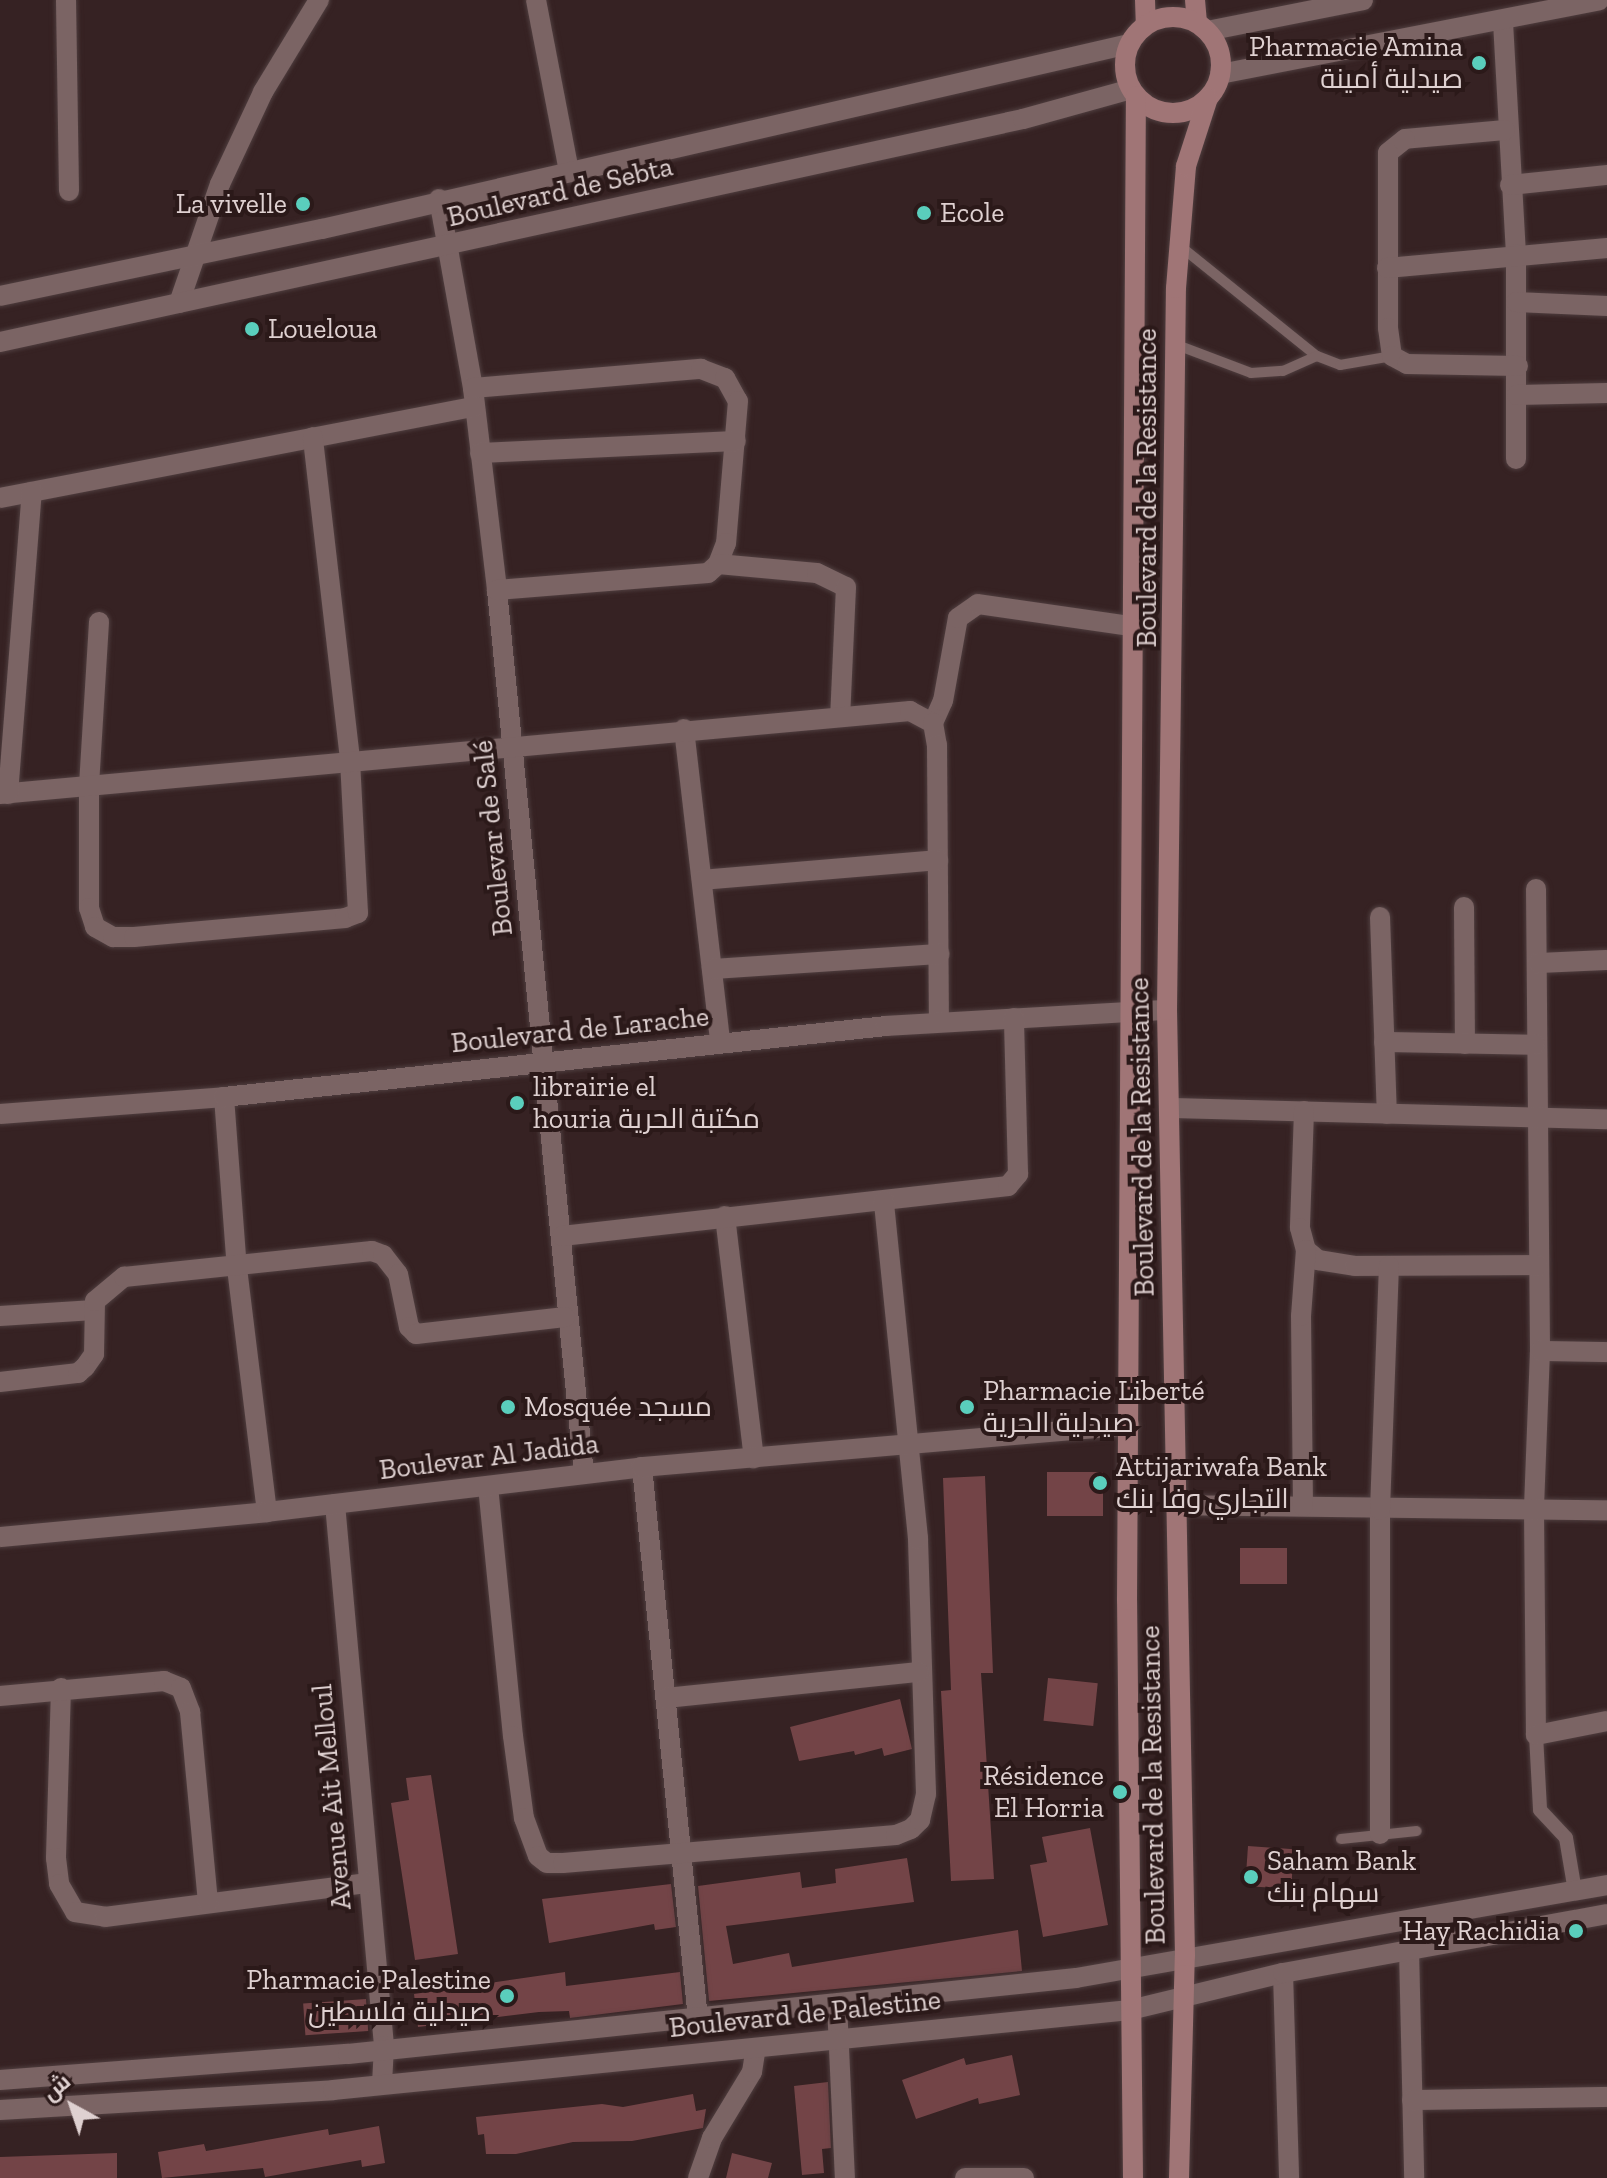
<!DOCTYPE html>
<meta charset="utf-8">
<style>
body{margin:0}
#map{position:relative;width:1607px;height:2178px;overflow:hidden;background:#362223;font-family:"Zilla Slab",Cairo,serif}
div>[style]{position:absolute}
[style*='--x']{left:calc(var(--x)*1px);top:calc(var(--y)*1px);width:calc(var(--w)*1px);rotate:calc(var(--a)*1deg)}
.building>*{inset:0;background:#734447;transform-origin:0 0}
.roads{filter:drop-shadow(0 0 2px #4f3e3f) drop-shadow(0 0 2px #4f3e3f)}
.service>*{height:10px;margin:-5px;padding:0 5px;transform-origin:5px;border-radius:5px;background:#7b6464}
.pedestrian>*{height:14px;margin:-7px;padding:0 7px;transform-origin:7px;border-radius:7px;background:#7b6464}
.minor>*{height:20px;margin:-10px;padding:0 10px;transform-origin:10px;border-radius:10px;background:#7b6464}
.tertiary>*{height:20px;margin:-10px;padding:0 10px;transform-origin:10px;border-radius:10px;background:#7b6464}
.secondary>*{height:20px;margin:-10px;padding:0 10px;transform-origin:10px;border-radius:10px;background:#a07576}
.secondary>.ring{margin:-10px;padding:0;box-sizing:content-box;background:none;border:20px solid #a07576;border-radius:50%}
.dots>*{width:22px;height:22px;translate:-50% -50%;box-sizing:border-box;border:4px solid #2b1919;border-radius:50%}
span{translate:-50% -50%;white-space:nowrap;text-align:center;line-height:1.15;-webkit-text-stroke:8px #2b1919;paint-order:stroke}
.poi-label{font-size:28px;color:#dfd1d1}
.right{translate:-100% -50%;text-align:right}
.left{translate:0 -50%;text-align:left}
.street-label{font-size:28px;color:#dfd1d1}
.north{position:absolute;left:32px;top:2066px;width:80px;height:80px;-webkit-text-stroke:6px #2b1919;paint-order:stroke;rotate:320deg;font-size:22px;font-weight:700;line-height:32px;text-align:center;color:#dfd1d1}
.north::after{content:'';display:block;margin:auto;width:28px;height:36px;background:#dfd1d1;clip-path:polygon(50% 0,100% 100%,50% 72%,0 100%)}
</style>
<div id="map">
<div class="building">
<div style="left:1103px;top:1472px;width:44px;height:56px;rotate:90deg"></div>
<div style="clip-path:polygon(985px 1476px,993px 1673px,981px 1673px,994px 1879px,951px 1881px,941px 1691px,951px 1690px,943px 1478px)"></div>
<div style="left:1287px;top:1548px;width:36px;height:47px;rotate:90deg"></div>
<div style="left:1048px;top:1678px;width:50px;height:43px;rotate:6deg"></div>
<div style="clip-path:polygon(900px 1699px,912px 1749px,884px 1756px,882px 1748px,855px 1755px,854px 1751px,799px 1761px,790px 1727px)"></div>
<div style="clip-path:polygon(431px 1775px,458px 1954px,415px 1960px,391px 1803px,409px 1800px,406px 1778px)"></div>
<div style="clip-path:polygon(1090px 1828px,1108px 1925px,1043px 1937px,1030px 1865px,1047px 1862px,1042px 1837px)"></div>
<div style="left:1248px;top:1846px;width:46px;height:40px;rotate:4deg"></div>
<div style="clip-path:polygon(907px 1858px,914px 1902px,726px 1926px,733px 1964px,789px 1953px,792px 1967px,1018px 1930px,1022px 1971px,709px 2001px,698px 1886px,800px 1872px,802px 1888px,836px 1883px,835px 1869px)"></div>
<div style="clip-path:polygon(671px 1884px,676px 1927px,655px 1930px,654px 1924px,549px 1943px,542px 1899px)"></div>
<div style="clip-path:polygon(565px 1972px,566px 1986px,680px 1972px,683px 2004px,570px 2018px,569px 2011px,539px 2012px,418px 2027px,414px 1994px)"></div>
<div style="left:366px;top:1999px;width:32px;height:63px;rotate:86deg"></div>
<div style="clip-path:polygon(1012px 2055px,1020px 2095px,979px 2104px,978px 2098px,916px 2119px,902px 2080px,964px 2058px,966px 2065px)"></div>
<div style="clip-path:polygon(828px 2082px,831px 2148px,822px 2149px,824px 2173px,802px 2175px,794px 2086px)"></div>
<div style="clip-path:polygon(693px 2094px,696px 2111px,706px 2109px,703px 2128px,632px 2141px,573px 2142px,516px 2154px,486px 2154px,484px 2134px,478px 2135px,476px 2117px,602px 2104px,623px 2107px)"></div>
<div style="clip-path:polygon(379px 2126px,385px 2163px,362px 2167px,361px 2160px,265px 2177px,263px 2168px,162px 2178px,158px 2152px,204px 2144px,206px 2151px,328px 2129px,329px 2135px)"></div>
<div style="clip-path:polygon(117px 2153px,117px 2178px,0 2178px,0 2157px)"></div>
<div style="clip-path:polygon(732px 2153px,772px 2163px,768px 2178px,726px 2178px)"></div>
</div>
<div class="roads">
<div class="service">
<div style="--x:1180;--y:246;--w:176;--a:38.8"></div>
<div style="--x:1317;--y:356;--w:25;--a:21"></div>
<div style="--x:1340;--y:365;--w:53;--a:-9.8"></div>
<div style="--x:1177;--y:345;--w:79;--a:20.7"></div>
<div style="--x:1251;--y:373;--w:32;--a:-4"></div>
<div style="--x:1283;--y:371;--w:37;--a:-24"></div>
<div style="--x:1341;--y:1839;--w:76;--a:-6"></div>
</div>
<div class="pedestrian">
<div style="--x:1536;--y:1735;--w:75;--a:86.9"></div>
<div style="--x:1540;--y:1810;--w:38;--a:47"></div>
<div style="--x:1566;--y:1838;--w:54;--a:80.4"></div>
</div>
<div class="minor">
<div style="--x:66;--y:0;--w:191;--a:89.1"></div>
<div style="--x:536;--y:0;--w:174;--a:79.1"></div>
<div style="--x:1503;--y:22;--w:232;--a:86.8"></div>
<div style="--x:1516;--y:254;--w:205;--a:90"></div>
<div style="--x:1505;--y:130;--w:100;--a:174.9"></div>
<div style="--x:1405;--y:139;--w:22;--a:141"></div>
<div style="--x:1388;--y:153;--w:175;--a:90"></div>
<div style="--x:1388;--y:328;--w:28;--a:82"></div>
<div style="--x:1392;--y:356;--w:17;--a:28"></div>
<div style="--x:1407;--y:364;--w:111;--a:1"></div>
<div style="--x:1510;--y:185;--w:98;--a:-5.9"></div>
<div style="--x:439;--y:199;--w:192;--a:79.8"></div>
<div style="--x:473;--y:388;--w:203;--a:83.2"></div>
<div style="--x:497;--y:590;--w:888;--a:84.38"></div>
<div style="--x:1387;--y:268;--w:221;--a:-5.2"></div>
<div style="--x:1516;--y:302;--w:91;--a:2.5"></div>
<div style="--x:179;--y:303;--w:126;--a:-71"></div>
<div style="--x:220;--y:184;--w:102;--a:-64.9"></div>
<div style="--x:263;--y:92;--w:108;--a:-58.7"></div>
<div style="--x:473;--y:388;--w:229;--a:-4.8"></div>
<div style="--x:701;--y:369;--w:26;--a:21"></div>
<div style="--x:725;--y:378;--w:26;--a:61"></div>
<div style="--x:738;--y:401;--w:143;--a:94.8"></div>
<div style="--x:726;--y:543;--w:22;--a:111"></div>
<div style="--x:718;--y:564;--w:13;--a:138"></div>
<div style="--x:708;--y:573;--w:212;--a:175.4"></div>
<div style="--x:1517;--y:395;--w:90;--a:-1.3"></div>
<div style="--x:480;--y:453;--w:256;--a:-2.7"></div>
<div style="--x:0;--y:498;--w:483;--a:-10.9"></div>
<div style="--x:718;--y:564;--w:99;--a:5.2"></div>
<div style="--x:817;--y:573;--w:32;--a:26"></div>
<div style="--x:846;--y:587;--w:130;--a:92.6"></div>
<div style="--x:99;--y:622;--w:164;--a:93.5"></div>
<div style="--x:89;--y:786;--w:122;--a:90"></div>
<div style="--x:89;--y:908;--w:20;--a:72"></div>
<div style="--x:95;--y:927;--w:21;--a:29"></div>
<div style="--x:113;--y:937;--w:21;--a:0"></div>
<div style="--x:134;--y:937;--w:212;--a:-5.1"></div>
<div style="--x:345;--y:918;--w:14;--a:-21"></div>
<div style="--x:358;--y:913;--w:154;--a:-93"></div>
<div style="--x:350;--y:759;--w:324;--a:-96.6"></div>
<div style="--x:933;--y:723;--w:24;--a:-66"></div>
<div style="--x:943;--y:701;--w:84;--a:-79.8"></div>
<div style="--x:958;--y:618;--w:24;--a:-35"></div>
<div style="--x:978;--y:604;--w:155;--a:8.2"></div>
<div style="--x:684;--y:729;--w:315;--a:83.4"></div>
<div style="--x:0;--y:794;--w:914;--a:-5.21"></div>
<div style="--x:910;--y:711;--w:26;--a:28"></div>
<div style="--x:933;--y:723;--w:22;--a:80"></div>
<div style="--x:937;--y:745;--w:277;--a:89.6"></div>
<div style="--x:8;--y:794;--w:303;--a:-85.5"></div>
<div style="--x:702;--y:880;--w:237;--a:-4.8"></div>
<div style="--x:1536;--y:889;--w:462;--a:89.5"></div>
<div style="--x:1540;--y:1351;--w:158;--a:92.2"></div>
<div style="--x:1534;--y:1509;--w:226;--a:89.5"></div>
<div style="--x:1536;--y:1735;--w:72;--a:-11.2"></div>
<div style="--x:1464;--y:907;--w:137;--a:89.6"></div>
<div style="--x:1380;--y:917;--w:197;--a:88"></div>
<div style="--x:1538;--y:963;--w:69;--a:-2.5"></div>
<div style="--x:712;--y:969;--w:228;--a:-3.8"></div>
<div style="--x:1384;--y:1042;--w:151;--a:1.1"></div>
<div style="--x:224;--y:1097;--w:171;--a:85.7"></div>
<div style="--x:237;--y:1268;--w:246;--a:83"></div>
<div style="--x:1173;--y:1108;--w:434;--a:1.5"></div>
<div style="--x:1304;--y:1111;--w:117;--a:92"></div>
<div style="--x:1300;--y:1228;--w:23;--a:75"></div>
<div style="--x:1306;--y:1250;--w:16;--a:40"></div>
<div style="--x:1318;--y:1260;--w:37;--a:9"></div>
<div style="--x:1355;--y:1266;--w:183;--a:-0.3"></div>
<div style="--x:0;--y:1114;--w:225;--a:-4.3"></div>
<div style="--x:224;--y:1097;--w:666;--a:-6.12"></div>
<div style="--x:886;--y:1026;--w:281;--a:-3.3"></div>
<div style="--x:725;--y:1216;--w:244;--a:83.2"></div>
<div style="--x:562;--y:1236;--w:449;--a:-6.4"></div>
<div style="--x:1008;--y:1186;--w:16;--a:-50"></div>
<div style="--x:1018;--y:1174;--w:156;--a:-91.5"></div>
<div style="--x:0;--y:1316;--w:94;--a:-3.7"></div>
<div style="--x:1540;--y:1351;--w:67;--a:0.9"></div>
<div style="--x:0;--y:1382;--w:79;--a:-6.6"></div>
<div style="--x:78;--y:1373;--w:9;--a:-41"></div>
<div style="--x:85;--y:1367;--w:16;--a:-55"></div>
<div style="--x:94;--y:1354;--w:53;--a:-88.9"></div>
<div style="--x:95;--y:1301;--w:38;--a:-40"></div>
<div style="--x:124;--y:1277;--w:249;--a:-6"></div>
<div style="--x:372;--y:1251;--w:12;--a:20"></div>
<div style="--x:383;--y:1255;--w:24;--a:52"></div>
<div style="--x:398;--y:1274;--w:54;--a:78.3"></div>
<div style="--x:409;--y:1327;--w:10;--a:45"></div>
<div style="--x:416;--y:1334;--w:150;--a:-6.5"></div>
<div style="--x:642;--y:1467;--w:555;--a:84.21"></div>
<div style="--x:488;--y:1486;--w:251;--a:84.3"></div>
<div style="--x:513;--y:1736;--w:83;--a:82.4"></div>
<div style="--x:524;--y:1818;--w:40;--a:69.8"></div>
<div style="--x:538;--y:1856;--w:11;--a:38"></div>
<div style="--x:547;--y:1863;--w:16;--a:0"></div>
<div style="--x:563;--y:1863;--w:334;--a:-4.8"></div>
<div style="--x:896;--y:1835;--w:16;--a:-22"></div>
<div style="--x:911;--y:1829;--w:13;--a:-45"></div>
<div style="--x:920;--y:1820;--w:27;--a:-77"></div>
<div style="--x:926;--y:1794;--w:256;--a:-91.8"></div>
<div style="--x:918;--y:1538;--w:339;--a:-95.8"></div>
<div style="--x:335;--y:1504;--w:544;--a:84.83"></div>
<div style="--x:384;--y:2046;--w:38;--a:93"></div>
<div style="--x:1175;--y:1505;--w:432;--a:0.7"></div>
<div style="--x:1303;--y:1506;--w:190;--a:-90.6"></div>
<div style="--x:1301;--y:1316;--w:66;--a:-85.7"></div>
<div style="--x:0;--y:1537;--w:268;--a:-5.3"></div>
<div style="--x:267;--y:1512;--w:378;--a:-6.8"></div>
<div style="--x:642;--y:1467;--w:489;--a:-4.9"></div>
<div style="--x:61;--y:1688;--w:170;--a:91.7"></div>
<div style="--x:56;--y:1858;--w:26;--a:83"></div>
<div style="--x:59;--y:1884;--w:32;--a:60"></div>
<div style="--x:75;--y:1912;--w:30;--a:9"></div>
<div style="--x:105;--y:1917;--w:263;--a:-7.4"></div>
<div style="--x:0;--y:1696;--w:165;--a:-5.2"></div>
<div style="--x:164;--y:1681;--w:18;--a:22"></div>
<div style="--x:181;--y:1688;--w:26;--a:69"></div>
<div style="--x:190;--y:1712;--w:191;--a:84.6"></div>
<div style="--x:666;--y:1698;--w:254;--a:-5.9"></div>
<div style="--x:1380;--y:1834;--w:324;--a:-90"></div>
<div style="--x:1380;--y:1510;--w:244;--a:-87.9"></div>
<div style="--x:1409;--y:1949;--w:229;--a:88.7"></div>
<div style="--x:1283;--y:1973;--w:205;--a:88.3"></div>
<div style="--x:837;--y:2004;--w:174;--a:87.4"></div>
<div style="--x:1412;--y:2100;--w:195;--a:-0.9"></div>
<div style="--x:698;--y:2178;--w:42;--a:-70.7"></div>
<div style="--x:712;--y:2138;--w:77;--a:-58.8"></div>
<div style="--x:752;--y:2072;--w:24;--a:-81"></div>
<div style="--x:965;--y:2178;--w:59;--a:0"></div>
</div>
<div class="tertiary">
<div style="--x:1207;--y:31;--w:159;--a:-11.2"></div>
<div style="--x:1220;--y:74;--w:386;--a:-11"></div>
<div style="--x:0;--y:296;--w:329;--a:-11.8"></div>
<div style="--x:322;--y:229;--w:828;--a:-12.91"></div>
<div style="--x:0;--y:342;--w:1047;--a:-12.3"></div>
<div style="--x:1023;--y:119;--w:112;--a:-15.5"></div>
<div style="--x:0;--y:2080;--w:349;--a:-4.3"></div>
<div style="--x:348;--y:2054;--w:732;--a:-5.96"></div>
<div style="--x:1076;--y:1978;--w:539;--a:-9.93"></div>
<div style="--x:0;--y:2110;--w:334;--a:-3.4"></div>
<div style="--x:333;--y:2090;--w:801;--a:-5.73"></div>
<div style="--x:1130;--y:2010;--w:157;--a:-13.6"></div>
<div style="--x:1283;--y:1973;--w:329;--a:-10.3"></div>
</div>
<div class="secondary">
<div style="--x:1145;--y:0;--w:24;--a:88"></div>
<div style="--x:1195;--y:0;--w:23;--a:85"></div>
<div class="ring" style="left:1125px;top:17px;width:76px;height:76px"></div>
<div style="--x:1133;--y:2178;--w:578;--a:-90.59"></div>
<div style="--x:1127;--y:1600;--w:1504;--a:-89.66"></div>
<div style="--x:1179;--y:2178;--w:222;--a:-88.5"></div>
<div style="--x:1185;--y:1956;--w:946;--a:-91.09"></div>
<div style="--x:1167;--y:1010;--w:722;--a:-89.29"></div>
<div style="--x:1176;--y:288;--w:122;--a:-85.3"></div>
<div style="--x:1186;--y:166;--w:71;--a:-72.1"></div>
</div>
</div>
<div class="dots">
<div style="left:1479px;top:63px;background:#5acebc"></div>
<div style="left:303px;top:204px;background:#5acebc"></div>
<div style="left:924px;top:213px;background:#5acebc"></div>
<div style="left:252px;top:329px;background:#5acebc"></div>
<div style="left:517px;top:1103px;background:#5acebc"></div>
<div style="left:508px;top:1407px;background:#5acebc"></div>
<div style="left:967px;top:1407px;background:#5acebc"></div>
<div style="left:1100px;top:1483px;background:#5acebc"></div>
<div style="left:1120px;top:1792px;background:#5acebc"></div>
<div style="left:1251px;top:1877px;background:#5acebc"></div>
<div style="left:1576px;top:1931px;background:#5acebc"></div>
<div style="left:507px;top:1996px;background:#5acebc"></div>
</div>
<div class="poi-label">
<span class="right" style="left:1463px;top:63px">Pharmacie Amina<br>صيدلية أمينة</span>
<span class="right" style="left:287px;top:204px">La vivelle</span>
<span class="left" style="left:940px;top:213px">Ecole</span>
<span class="left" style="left:268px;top:329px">Loueloua</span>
<span class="left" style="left:533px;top:1103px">librairie el<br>houria مكتبة الحرية</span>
<span class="left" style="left:983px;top:1407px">Pharmacie Liberté<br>صيدلية الحرية</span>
<span class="left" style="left:524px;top:1407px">Mosquée مسجد</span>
<span class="left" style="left:1116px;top:1483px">Attijariwafa Bank<br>التجاري وفا بنك</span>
<span class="right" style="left:1104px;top:1792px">Résidence<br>El Horria</span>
<span class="left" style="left:1267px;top:1877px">Saham Bank<br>سهام بنك</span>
<span class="right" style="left:1560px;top:1931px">Hay Rachidia</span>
<span class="right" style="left:491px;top:1996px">Pharmacie Palestine<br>صيدلية فلسطين</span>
</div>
<div class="street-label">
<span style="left:560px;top:192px;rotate:-13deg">Boulevard de Sebta</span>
<span style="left:1147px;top:488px;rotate:-90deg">Boulevard de la Resistance</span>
<span style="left:493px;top:838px;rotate:-96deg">Boulevar de Salé</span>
<span style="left:580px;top:1030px;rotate:-6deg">Boulevard de Larache</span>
<span style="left:1142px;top:1137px;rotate:-91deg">Boulevard de la Resistance</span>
<span style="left:489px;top:1457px;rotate:-7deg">Boulevar Al Jadida</span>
<span style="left:1153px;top:1785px;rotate:-91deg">Boulevard de la Resistance</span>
<span style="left:332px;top:1797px;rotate:-95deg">Avenue Ait Melloul</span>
<span style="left:805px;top:2014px;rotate:-6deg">Boulevard de Palestine</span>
</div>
<div class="north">ش</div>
</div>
